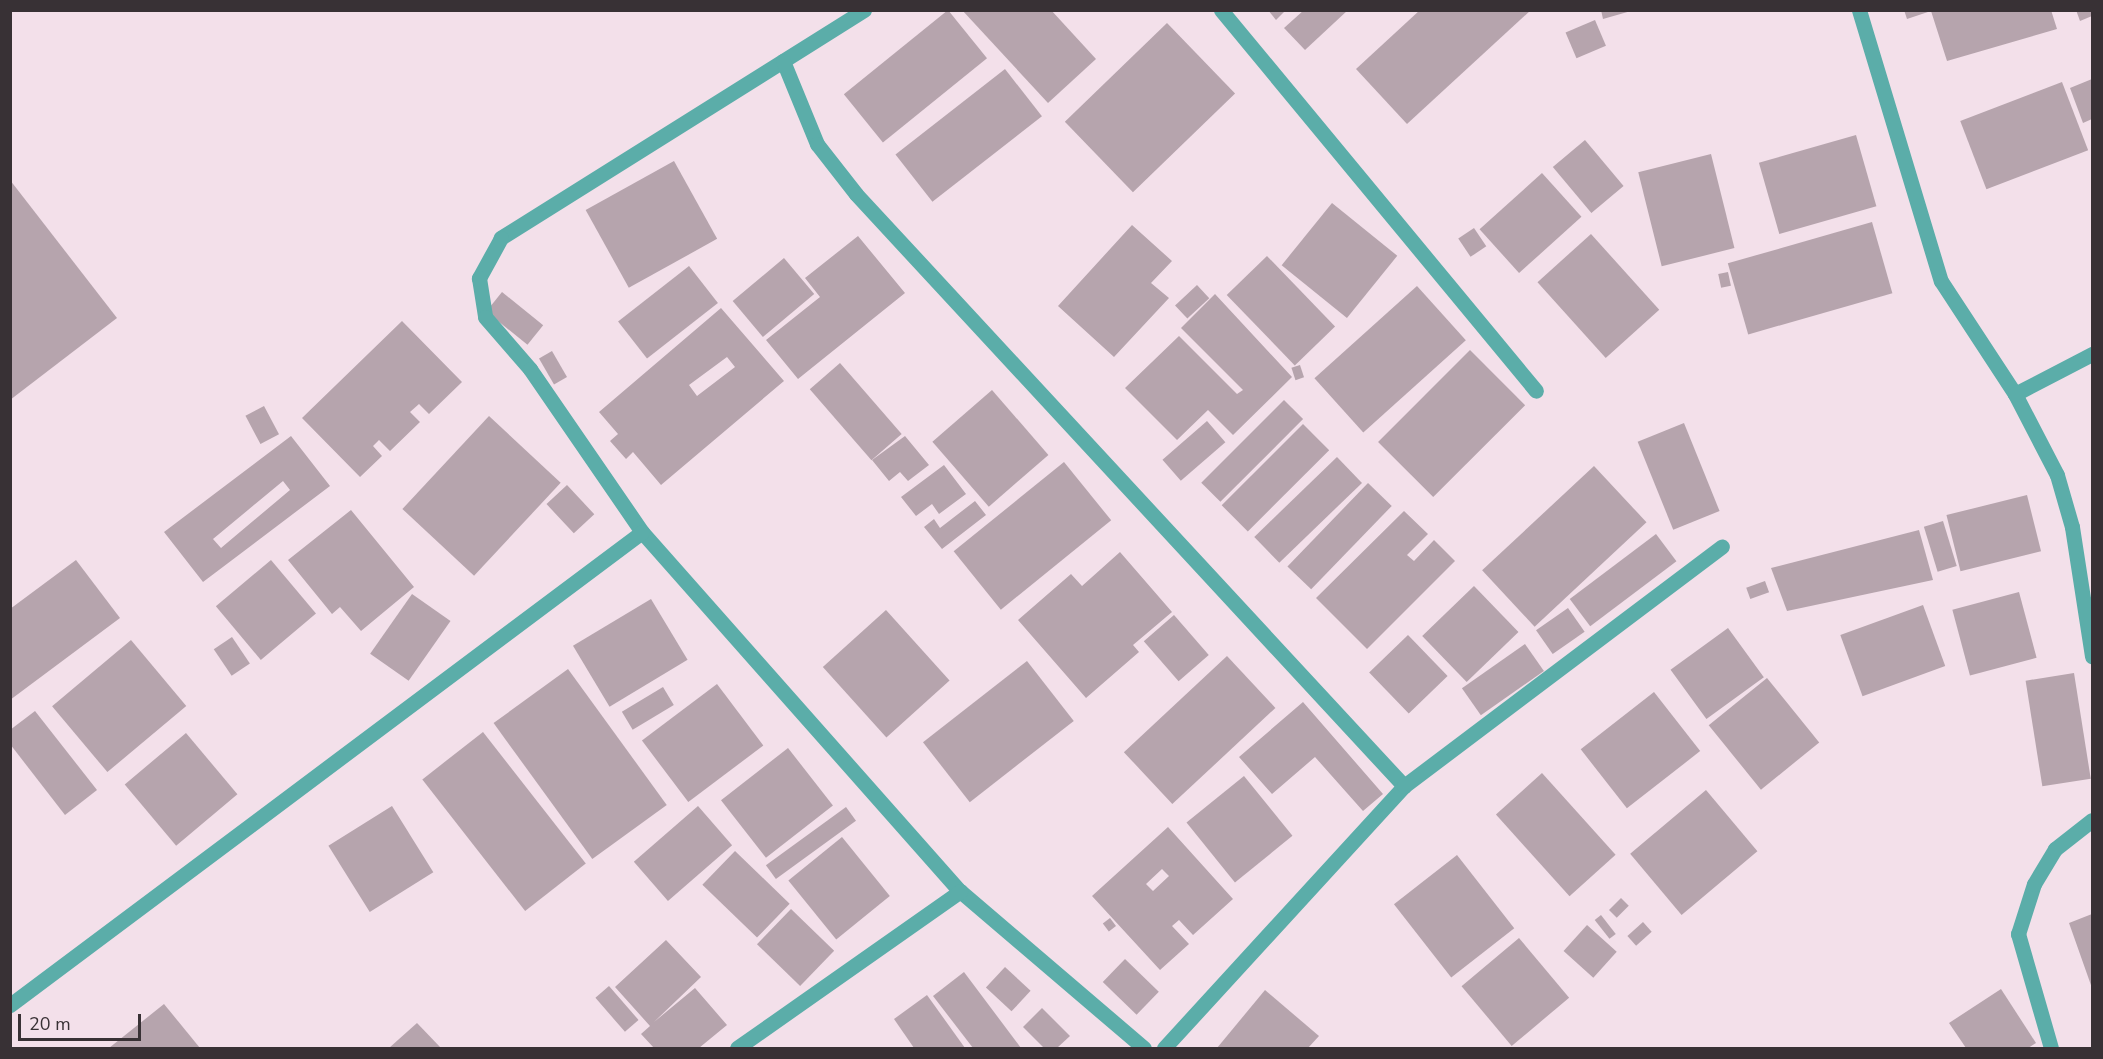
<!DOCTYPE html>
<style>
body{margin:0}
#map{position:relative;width:2103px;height:1059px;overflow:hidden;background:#f3e0ea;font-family:"Nunito Sans",sans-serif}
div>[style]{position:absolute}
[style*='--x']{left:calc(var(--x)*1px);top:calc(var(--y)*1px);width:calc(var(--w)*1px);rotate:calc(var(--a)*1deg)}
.building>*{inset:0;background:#b6a4ad;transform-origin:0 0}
.street>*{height:15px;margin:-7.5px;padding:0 7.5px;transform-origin:7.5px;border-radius:7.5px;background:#5bada9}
span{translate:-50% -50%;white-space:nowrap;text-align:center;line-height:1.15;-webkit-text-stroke:4.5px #f3e0ea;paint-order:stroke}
.frame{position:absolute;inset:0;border:12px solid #383135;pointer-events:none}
.scale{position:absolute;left:18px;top:1014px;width:123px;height:27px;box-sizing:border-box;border:3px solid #383135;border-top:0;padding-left:8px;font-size:18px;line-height:21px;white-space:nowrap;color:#383135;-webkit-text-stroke:4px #f3e0ea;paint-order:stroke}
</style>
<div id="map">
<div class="building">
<div style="left:948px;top:10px;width:62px;height:134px;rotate:51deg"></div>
<div style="clip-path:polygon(962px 10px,1051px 10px,1096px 59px,1048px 103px)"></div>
<div style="clip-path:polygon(1268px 10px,1286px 10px,1276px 20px)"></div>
<div style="clip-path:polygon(1304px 10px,1348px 10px,1305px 50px,1284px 28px)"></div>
<div style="clip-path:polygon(1420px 10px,1531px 10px,1407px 124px,1356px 69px)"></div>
<div style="clip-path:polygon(1601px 10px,1631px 10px,1631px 11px,1603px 19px)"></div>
<div style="clip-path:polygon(1904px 10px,2051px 10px,2057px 29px,1947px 61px,1931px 11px,1907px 19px)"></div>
<div style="clip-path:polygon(2076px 10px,2092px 10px,2092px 16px,2080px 21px)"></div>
<div style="left:1595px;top:20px;width:28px;height:32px;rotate:67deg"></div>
<div style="left:1167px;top:23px;width:98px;height:142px;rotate:46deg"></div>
<div style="left:1005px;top:69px;width:60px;height:139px;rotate:52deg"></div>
<div style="clip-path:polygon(2092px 79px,2092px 119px,2083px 123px,2070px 88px)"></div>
<div style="left:2062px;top:82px;width:73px;height:109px;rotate:69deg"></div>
<div style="left:1856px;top:135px;width:74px;height:101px;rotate:74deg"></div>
<div style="left:1585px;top:140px;width:60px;height:42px;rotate:50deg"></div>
<div style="left:1711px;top:154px;width:97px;height:75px;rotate:76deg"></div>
<div style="left:674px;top:161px;width:89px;height:101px;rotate:61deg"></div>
<div style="left:1542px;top:173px;width:59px;height:84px;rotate:48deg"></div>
<div style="clip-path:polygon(10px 180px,117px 318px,10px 400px)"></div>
<div style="left:1332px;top:203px;width:84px;height:80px;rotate:39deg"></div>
<div style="left:1872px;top:222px;width:74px;height:150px;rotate:74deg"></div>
<div style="clip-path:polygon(1132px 225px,1172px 261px,1151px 283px,1169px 298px,1114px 357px,1058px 306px)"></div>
<div style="left:1474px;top:228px;width:22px;height:19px;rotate:56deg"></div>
<div style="left:1591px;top:234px;width:102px;height:72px;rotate:48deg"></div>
<div style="clip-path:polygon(858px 236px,905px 293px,798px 379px,766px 340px,820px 297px,805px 278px)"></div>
<div style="left:1267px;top:256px;width:98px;height:56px;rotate:46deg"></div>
<div style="left:784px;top:258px;width:47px;height:67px;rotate:50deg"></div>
<div style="left:689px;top:266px;width:47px;height:90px;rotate:52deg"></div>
<div style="left:1728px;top:272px;width:14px;height:10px;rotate:78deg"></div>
<div style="left:1197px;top:285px;width:18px;height:30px;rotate:47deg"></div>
<div style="left:1417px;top:286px;width:73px;height:138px;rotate:48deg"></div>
<div style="left:502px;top:292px;width:53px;height:25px;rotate:39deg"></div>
<div style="clip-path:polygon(1215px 294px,1292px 377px,1233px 435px,1208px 410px,1177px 440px,1125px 388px,1179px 336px,1237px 394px,1243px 390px,1181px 328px)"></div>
<div style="clip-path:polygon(evenodd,721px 308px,784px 381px,661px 485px,633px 452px,626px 459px,610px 441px,618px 434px,599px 412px,721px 308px,727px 357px,735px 367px,697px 396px,689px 385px,727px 357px)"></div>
<div style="clip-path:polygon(402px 321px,462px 382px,429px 414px,419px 404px,410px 412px,420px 422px,390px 451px,379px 440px,373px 446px,382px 456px,360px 477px,302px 418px)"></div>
<div style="left:1470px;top:350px;width:78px;height:130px;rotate:45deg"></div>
<div style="left:552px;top:351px;width:30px;height:15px;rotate:60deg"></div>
<div style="left:840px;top:363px;width:94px;height:40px;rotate:49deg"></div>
<div style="left:1300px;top:365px;width:13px;height:9px;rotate:72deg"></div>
<div style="left:992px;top:390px;width:86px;height:79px;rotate:49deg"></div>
<div style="left:1284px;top:400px;width:27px;height:117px;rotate:45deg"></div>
<div style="left:264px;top:406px;width:32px;height:21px;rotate:62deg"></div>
<div style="left:489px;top:416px;width:98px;height:127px;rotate:43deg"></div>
<div style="left:1207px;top:421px;width:28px;height:59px;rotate:49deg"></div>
<div style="left:1684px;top:423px;width:95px;height:50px;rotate:68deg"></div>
<div style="left:1303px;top:424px;width:37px;height:115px;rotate:45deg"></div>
<div style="clip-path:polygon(evenodd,291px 436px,330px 486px,203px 582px,164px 532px,291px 436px,283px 481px,290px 490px,221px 548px,213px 539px,283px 481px)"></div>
<div style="clip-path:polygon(905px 436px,929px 465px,908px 481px,900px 472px,889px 481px,872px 460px)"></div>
<div style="left:1337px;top:457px;width:36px;height:115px;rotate:46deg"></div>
<div style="left:1064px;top:462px;width:75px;height:142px;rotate:51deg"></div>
<div style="clip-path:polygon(944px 465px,966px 494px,939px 514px,932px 504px,916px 516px,901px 497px)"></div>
<div style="left:1594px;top:466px;width:77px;height:153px;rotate:47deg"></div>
<div style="left:1368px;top:483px;width:33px;height:116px;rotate:44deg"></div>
<div style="left:567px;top:485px;width:40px;height:28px;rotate:47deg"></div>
<div style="left:2027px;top:495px;width:58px;height:83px;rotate:76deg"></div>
<div style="clip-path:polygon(975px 501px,986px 515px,942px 549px,924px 527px,934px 519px,940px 528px)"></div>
<div style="clip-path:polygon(351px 510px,414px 587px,361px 631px,340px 607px,332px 614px,288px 560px)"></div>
<div style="clip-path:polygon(1404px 511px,1428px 534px,1407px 555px,1414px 561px,1434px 540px,1455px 561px,1367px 649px,1316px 598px)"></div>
<div style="left:1943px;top:521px;width:47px;height:20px;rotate:73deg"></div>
<div style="clip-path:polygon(1919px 530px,1933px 580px,1787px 611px,1771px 568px)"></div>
<div style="left:1656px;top:534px;width:34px;height:108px;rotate:53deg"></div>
<div style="clip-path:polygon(1120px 552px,1172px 612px,1133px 645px,1139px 652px,1086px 698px,1018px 620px,1071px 574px,1082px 586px)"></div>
<div style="clip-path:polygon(76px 560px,120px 618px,10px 700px,10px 609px)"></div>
<div style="left:271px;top:560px;width:70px;height:72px;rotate:50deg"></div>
<div style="left:1765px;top:581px;width:12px;height:20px;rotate:70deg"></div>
<div style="left:1474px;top:586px;width:64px;height:72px;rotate:46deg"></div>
<div style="left:2019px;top:592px;width:68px;height:69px;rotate:75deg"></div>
<div style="left:412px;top:594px;width:47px;height:73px;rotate:35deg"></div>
<div style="left:651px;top:599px;width:71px;height:91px;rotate:59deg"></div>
<div style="left:1923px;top:605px;width:65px;height:88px;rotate:70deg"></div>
<div style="left:1568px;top:608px;width:29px;height:39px;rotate:55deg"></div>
<div style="left:886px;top:610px;width:95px;height:85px;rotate:48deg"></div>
<div style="left:1174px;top:615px;width:53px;height:40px;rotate:49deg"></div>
<div style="left:1728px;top:628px;width:61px;height:71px;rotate:54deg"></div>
<div style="left:1408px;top:635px;width:57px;height:54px;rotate:46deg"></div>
<div style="left:232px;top:637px;width:32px;height:22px;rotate:56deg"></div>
<div style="left:131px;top:640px;width:86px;height:103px;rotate:50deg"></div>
<div style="left:1525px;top:644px;width:33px;height:77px;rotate:55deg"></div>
<div style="left:1227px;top:656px;width:71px;height:141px;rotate:47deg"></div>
<div style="left:1027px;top:661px;width:76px;height:132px;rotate:52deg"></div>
<div style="left:568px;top:669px;width:168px;height:92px;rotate:54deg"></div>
<div style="left:2074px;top:673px;width:107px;height:49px;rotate:81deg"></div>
<div style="left:1767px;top:678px;width:83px;height:75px;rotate:51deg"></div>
<div style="left:717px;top:684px;width:77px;height:94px;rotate:53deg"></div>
<div style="left:663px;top:687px;width:21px;height:48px;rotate:59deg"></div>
<div style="left:1654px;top:692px;width:75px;height:93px;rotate:52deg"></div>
<div style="clip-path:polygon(1303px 702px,1383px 794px,1363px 811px,1315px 757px,1272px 794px,1239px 757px)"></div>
<div style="clip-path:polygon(35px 711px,97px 790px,65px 815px,10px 744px,10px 730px)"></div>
<div style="left:483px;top:732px;width:167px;height:77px;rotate:52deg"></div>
<div style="left:186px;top:733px;width:80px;height:80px;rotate:50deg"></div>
<div style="left:788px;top:748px;width:73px;height:85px;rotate:52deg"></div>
<div style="left:1542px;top:773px;width:110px;height:62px;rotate:48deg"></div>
<div style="left:1244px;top:776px;width:77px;height:74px;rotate:51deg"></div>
<div style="left:1706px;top:790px;width:80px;height:99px;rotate:50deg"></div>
<div style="left:392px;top:806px;width:78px;height:75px;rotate:58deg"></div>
<div style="left:698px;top:806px;width:52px;height:85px;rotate:49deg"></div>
<div style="left:846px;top:807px;width:17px;height:99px;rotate:54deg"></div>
<div style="clip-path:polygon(evenodd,1168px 827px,1233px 899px,1193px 935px,1179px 920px,1172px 926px,1189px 944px,1160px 970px,1092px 896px,1168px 827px,1162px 869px,1169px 876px,1153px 891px,1146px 884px,1162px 869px)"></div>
<div style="left:842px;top:837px;width:76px;height:69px;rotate:51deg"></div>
<div style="left:735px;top:851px;width:76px;height:47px;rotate:44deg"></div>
<div style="left:1457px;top:855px;width:93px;height:80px;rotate:52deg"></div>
<div style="left:1621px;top:898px;width:11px;height:17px;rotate:45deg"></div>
<div style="left:791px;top:909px;width:60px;height:49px;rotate:44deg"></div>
<div style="clip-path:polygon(2092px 914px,2092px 988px,2069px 923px)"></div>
<div style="left:1601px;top:915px;width:24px;height:8px;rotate:52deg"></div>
<div style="left:1110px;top:918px;width:10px;height:9px;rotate:53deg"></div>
<div style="left:1643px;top:922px;width:13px;height:21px;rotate:48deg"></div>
<div style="left:1587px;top:925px;width:40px;height:35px;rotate:42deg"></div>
<div style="left:1519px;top:938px;width:78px;height:75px;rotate:50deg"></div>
<div style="clip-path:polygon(666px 940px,701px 977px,654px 1022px,695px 988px,727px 1025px,699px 1048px,654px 1048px,641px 1034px,650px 1026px,615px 987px)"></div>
<div style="left:1125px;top:959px;width:47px;height:32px;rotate:44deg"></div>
<div style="left:1005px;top:967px;width:35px;height:28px;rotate:43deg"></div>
<div style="clip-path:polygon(964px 972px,1021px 1048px,973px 1048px,933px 996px)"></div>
<div style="left:609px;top:986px;width:45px;height:18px;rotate:49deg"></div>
<div style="clip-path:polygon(2001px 989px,2036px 1043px,2028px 1048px,1966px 1048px,1949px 1023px)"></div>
<div style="clip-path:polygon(1265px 990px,1319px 1036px,1308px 1048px,1217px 1048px)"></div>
<div style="clip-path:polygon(927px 995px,965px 1048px,914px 1048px,894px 1019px)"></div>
<div style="clip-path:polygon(164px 1004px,200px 1048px,109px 1048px)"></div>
<div style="clip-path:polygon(1042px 1008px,1070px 1036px,1057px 1048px,1044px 1048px,1023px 1027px)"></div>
<div style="clip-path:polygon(417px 1023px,441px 1048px,389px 1048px)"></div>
</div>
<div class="street">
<div style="--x:864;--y:10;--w:429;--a:147.9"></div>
<div style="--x:501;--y:238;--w:46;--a:118.8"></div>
<div style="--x:479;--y:278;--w:39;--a:81"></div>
<div style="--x:485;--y:317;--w:69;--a:49.1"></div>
<div style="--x:530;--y:369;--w:198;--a:55.5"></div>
<div style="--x:642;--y:532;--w:480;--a:48.5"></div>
<div style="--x:960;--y:891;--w:242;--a:40.5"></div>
<div style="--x:1221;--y:10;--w:494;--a:50.4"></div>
<div style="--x:1859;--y:10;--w:283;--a:73.2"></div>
<div style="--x:1941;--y:281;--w:135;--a:56.8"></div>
<div style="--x:2015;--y:394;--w:91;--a:62.6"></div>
<div style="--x:2057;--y:475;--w:54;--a:73.9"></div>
<div style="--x:2072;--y:527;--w:131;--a:81.2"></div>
<div style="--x:783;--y:61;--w:90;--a:67.7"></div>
<div style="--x:817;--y:144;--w:63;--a:52"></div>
<div style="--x:856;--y:194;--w:807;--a:47.21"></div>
<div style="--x:2015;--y:394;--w:87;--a:-27.5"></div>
<div style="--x:10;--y:1005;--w:789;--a:-36.81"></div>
<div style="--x:737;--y:1048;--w:273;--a:-35.1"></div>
<div style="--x:1164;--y:1048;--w:355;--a:-47.5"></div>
<div style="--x:1404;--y:786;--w:398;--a:-37"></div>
<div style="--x:2051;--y:1048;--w:119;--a:-106.1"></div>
<div style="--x:2018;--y:934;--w:52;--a:-72.3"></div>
<div style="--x:2034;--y:884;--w:41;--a:-59"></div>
<div style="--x:2055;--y:849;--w:47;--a:-38.1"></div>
</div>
<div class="frame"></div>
<div class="scale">20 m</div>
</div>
